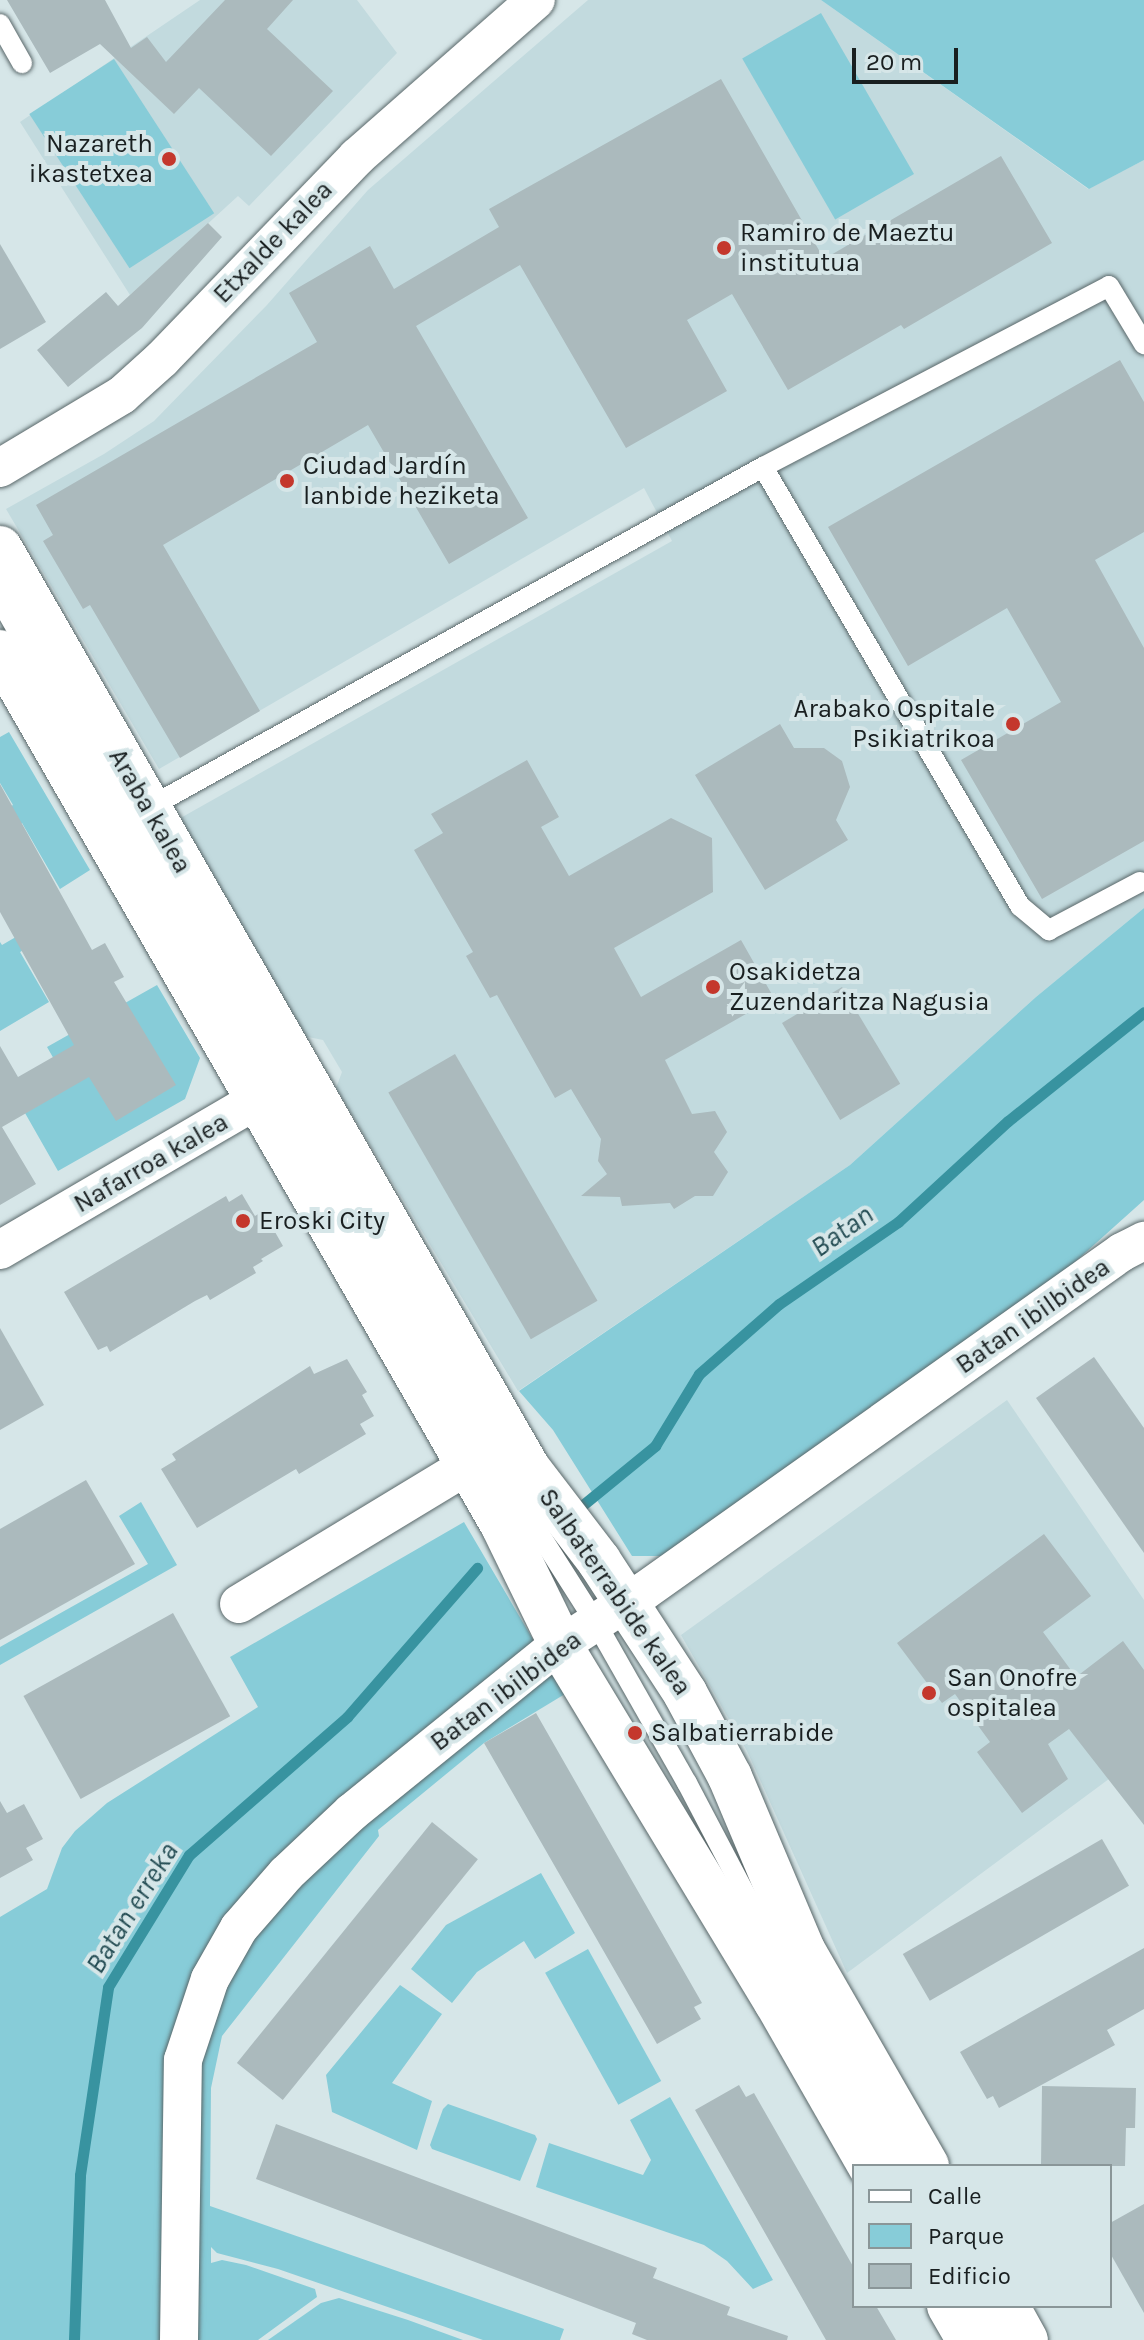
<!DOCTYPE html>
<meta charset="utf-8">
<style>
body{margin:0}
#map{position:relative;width:1144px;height:2340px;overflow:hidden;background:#d6e6e8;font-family:Karla,sans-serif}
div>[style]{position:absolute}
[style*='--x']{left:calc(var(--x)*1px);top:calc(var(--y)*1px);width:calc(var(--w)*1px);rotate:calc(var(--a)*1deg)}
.built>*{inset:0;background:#c2dade}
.green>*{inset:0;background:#87ccd8;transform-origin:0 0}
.stream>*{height:11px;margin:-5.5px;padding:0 5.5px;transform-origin:5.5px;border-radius:5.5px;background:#3893a0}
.building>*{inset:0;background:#abbabd;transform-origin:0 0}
.roads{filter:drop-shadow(0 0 2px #596769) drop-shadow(0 0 2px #596769)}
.service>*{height:20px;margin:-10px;padding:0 10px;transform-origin:10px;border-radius:10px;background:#fff}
.minor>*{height:38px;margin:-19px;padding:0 19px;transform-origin:19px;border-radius:19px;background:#fff}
.tertiary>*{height:44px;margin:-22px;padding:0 22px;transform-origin:22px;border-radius:22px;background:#fff}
.dots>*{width:22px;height:22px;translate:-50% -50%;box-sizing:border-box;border:4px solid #d6e6e8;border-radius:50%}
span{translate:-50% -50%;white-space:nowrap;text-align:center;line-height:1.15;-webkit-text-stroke:8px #d6e6e8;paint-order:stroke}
.poi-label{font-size:26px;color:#191f20}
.right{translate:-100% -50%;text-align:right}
.left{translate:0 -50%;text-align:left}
.street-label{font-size:26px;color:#191f20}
.water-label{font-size:28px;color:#264e55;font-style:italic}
.legend{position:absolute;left:852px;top:2164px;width:260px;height:144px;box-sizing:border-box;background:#d6e6e8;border:2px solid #8a9698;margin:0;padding:10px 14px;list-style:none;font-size:24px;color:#191f20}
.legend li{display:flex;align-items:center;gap:16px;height:40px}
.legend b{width:40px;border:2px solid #8a9698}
.scale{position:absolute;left:852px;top:48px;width:106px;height:36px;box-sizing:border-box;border:4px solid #191f20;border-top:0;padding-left:10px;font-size:24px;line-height:28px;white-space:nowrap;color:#191f20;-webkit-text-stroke:6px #d6e6e8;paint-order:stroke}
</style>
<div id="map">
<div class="built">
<div style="clip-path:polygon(200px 0,357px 0,397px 53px,249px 206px,238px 196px,130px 295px,20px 122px)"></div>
<div style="clip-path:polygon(588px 0,821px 0,1088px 189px,1144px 160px,1144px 908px,1036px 997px,850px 1165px,518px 1391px,336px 1088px,342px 1072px,323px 1040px,303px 1036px,177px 820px,672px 541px,644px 488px,159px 769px,6px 509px,104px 454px,154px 421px,267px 305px,368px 190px)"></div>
<div style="clip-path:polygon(1007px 1400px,1144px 1600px,1144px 1753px,847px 1973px,747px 1751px,681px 1635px)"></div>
</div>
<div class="green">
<div style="clip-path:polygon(821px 0,1144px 0,1144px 160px,1089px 189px)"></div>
<div style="left:821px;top:13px;width:186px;height:91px;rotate:60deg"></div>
<div style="left:114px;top:59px;width:184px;height:101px;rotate:57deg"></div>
<div style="clip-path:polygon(9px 732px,90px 870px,60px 889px,22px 823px,0 835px,0 813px,13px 805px,0 783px,0 737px)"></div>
<div style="clip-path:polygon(1144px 908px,1144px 1200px,1066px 1270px,664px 1556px,632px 1556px,553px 1430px,519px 1391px,850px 1165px,1036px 997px)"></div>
<div style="clip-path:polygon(40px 923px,47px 937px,20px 952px,49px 1002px,0 1031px,0 942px,2px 945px)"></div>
<div style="clip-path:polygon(157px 985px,200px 1058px,185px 1099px,58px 1171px,25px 1113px,70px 1087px,47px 1047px)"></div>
<div style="clip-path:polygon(141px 1502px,177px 1565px,0 1665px,0 1647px,148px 1564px,119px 1516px)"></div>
<div style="clip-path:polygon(464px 1522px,565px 1694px,484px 1743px,378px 1830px,379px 1836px,222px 2036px,211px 2088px,210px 2206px,564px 2329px,560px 2340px,483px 2340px,278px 2269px,217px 2253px,211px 2247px,211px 2263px,222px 2260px,246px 2265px,315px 2289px,317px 2297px,258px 2340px,0 2340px,0 1917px,47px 1889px,62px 1848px,75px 1831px,107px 1803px,258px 1707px,230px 1657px)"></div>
<div style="clip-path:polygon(541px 1873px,575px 1933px,535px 1959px,524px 1941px,477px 1972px,452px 2003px,411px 1969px,446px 1925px)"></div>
<div style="left:588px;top:1949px;width:151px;height:49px;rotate:61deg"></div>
<div style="clip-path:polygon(400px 1985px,442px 2014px,392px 2083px,432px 2101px,417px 2150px,332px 2112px,326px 2075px)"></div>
<div style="clip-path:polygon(670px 2097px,773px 2280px,753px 2289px,727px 2261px,704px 2245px,536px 2187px,549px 2143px,643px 2175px,651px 2160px,630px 2120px)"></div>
<div style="clip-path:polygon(448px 2104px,535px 2135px,537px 2139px,520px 2181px,432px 2149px,430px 2145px,443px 2109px)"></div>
<div style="clip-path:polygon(339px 2298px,408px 2320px,463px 2340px,268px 2340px,321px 2303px)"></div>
</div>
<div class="stream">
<div style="--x:584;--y:1504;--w:92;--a:-39.2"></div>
<div style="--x:655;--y:1446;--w:84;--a:-58.6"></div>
<div style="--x:699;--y:1374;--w:106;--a:-41.2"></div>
<div style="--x:779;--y:1304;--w:145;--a:-34.6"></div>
<div style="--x:898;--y:1222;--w:149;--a:-42.6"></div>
<div style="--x:1008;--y:1121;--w:174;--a:-38.7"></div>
<div style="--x:74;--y:2340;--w:165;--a:-87.9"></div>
<div style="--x:80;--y:2175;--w:190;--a:-81.5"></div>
<div style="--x:108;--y:1987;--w:155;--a:-58.5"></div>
<div style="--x:189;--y:1855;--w:210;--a:-41.1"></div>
<div style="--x:347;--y:1717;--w:198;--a:-48.9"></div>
</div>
<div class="building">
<div style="clip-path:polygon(7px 0,105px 0,131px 48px,147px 37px,166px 62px,225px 0,293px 0,267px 29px,333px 91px,271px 156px,199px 88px,174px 114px,100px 44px,50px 73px)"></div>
<div style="clip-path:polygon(721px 79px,824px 259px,1001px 156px,1052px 243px,904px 329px,901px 325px,788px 390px,732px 294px,687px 320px,727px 391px,626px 448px,520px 265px,416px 326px,528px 518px,449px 564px,368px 425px,163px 545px,260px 711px,180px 758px,90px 605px,83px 609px,43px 541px,53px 535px,36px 505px,317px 342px,289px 293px,370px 246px,394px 289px,499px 227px,489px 209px)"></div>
<div style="clip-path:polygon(208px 223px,222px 237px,142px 328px,68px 387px,37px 350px,106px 292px,118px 306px)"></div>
<div style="clip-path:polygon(0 244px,46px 322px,0 349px)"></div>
<div style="clip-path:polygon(1120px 360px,1144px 402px,1144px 532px,1095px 560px,1144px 648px,1144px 841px,1042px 899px,961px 760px,1061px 702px,1007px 608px,908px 666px,828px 527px)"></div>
<div style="clip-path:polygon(780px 724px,794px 748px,824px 748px,842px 761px,850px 787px,836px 820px,848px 840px,765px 890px,695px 775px)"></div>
<div style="clip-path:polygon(527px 760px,559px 817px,541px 827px,569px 876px,671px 818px,712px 838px,713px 892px,614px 948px,641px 997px,741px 940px,774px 998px,665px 1060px,692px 1114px,715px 1111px,727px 1132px,714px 1152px,728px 1172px,713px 1196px,695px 1196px,674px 1209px,670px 1203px,622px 1206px,620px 1197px,581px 1196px,607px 1174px,598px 1161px,601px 1139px,571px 1089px,555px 1098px,497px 995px,490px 998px,466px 956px,473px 952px,414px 850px,443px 833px,431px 814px)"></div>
<div style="clip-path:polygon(0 784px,92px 950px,105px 943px,124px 977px,114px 982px,176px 1085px,116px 1121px,89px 1077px,2px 1127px,36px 1184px,0 1205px,0 1046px,18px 1077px,74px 1045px,0 912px)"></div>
<div style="left:842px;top:987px;width:113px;height:70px;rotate:59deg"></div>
<div style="left:455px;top:1054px;width:285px;height:77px;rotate:60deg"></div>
<div style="clip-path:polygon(242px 1194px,255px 1216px,263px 1211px,283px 1246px,261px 1259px,263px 1261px,253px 1267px,256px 1273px,210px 1300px,207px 1295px,195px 1301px,110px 1352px,107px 1346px,98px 1350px,64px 1292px,226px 1196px,229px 1202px)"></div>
<div style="clip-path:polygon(0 1328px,44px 1405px,0 1430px)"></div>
<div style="clip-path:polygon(1094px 1357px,1144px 1428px,1144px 1553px,1036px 1398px)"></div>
<div style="clip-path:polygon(347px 1359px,367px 1392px,362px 1395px,374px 1416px,360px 1424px,366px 1434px,299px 1474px,296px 1469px,197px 1528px,161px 1469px,176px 1460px,172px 1454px,310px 1366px,314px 1374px)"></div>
<div style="clip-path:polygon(86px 1480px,135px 1564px,0 1640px,0 1529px)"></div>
<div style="clip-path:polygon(1044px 1534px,1091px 1596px,1043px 1632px,1076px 1677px,1123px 1641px,1144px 1670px,1144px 1825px,1069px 1729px,1048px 1744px,1068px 1779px,1022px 1813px,977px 1752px,990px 1742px,955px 1694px,942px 1703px,897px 1643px)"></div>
<div style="left:173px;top:1613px;width:118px;height:171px;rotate:61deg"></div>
<div style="clip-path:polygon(536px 1713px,702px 2003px,694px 2007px,701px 2019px,657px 2044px,484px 1743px)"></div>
<div style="clip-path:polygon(0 1801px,7px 1813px,24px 1804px,43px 1839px,26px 1848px,33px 1860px,0 1878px)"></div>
<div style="left:432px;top:1822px;width:59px;height:310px;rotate:39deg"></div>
<div style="left:1102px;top:1839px;width:54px;height:230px;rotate:60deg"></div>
<div style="clip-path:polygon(1144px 1948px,1144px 2009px,1107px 2030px,1115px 2045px,999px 2108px,993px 2096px,987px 2099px,960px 2052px)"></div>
<div style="clip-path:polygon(739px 2085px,746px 2097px,754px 2093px,854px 2268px,854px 2306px,876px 2306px,896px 2340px,826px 2340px,695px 2110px)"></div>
<div style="clip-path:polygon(1042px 2086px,1136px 2088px,1135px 2128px,1126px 2128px,1125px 2166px,1041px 2166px)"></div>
<div style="clip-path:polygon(276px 2124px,657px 2268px,653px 2278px,730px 2307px,727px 2315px,788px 2336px,787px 2340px,647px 2340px,632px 2334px,636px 2323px,256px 2179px)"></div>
<div style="clip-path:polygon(1144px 2204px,1144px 2313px,1110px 2253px,1110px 2223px)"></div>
</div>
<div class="roads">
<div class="service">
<div style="--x:0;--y:24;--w:45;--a:60.6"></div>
<div style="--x:763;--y:467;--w:509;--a:59.65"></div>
<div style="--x:1020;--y:906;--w:38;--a:40"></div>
<div style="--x:1049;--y:930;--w:103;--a:-27.8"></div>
<div style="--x:0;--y:600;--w:983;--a:60.23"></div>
<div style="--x:488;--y:1453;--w:201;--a:57.6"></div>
<div style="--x:596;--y:1623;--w:184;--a:60.4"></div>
<div style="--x:687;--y:1783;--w:207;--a:62.3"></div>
<div style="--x:783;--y:1966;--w:230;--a:60.3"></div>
<div style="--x:148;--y:808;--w:703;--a:-29.01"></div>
<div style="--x:763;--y:467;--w:390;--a:-27.6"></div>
<div style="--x:1109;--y:286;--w:68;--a:58.9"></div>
<div style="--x:977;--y:2306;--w:39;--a:61"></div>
</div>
<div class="minor">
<div style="--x:0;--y:468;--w:142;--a:-30.9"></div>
<div style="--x:122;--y:395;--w:54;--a:-42"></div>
<div style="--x:162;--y:359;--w:281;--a:-46"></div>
<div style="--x:357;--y:157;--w:238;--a:-41.3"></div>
<div style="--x:0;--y:1250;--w:349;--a:-30.3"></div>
<div style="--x:239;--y:1604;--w:291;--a:-31.2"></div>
<div style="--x:179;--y:2340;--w:280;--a:-89.2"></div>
<div style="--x:183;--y:2060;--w:85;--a:-71.6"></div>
<div style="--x:210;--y:1979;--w:59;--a:-60.4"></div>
<div style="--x:239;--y:1928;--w:72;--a:-49"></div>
<div style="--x:286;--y:1874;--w:91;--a:-43.2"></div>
<div style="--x:352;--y:1812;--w:256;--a:-39"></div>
<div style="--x:551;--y:1651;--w:109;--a:-32.7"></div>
<div style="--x:643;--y:1592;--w:587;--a:-35.37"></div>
<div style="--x:1122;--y:1252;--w:25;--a:-27"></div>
</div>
<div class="tertiary">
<div style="--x:0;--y:548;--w:1061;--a:60.15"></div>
<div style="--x:528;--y:1468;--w:117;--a:52.6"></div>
<div style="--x:599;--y:1561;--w:158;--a:56.9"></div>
<div style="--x:685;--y:1693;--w:95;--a:61.8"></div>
<div style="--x:730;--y:1777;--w:188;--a:67.1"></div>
<div style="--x:803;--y:1950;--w:249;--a:60.1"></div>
<div style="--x:0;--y:652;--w:1006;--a:60.07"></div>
<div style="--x:502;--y:1524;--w:148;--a:64"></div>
<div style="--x:567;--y:1657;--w:403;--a:58.8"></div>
<div style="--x:776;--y:2002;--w:189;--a:60.2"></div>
<div style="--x:949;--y:2306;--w:39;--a:60"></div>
<div style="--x:1007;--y:2306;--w:39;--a:61"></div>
</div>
</div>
<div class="dots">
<div style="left:169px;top:159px;background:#c4372c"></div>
<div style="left:724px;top:248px;background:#c4372c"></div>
<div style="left:287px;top:481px;background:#c4372c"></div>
<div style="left:1013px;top:724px;background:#c4372c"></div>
<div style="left:713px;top:987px;background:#c4372c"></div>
<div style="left:243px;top:1221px;background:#c4372c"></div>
<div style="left:929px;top:1693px;background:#c4372c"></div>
<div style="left:635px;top:1733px;background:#c4372c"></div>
</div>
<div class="poi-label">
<span class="right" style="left:153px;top:159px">Nazareth<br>ikastetxea</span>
<span class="left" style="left:740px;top:248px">Ramiro de Maeztu<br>institutua</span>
<span class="left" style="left:303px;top:481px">Ciudad Jardín<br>lanbide heziketa</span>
<span class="right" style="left:995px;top:724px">Arabako Ospitale<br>Psikiatrikoa</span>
<span class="left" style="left:729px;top:987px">Osakidetza<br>Zuzendaritza Nagusia</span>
<span class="left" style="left:259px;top:1221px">Eroski City</span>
<span class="left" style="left:947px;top:1693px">San Onofre<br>ospitalea</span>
<span class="left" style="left:651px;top:1733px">Salbatierrabide</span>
</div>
<div class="street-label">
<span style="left:273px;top:242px;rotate:-46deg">Etxalde kalea</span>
<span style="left:150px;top:811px;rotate:60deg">Araba kalea</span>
<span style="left:151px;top:1163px;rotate:-30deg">Nafarroa kalea</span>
<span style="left:1033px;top:1316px;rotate:-35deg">Batan ibilbidea</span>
<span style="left:615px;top:1592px;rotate:55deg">Salbaterrabide kalea</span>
<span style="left:506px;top:1691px;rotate:-37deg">Batan ibilbidea</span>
</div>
<div class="water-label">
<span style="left:842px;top:1231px;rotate:-35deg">Batan</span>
<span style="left:132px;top:1908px;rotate:-58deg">Batan erreka</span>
</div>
<ul class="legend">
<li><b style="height:10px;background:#fff"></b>Calle</li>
<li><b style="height:22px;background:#87ccd8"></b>Parque</li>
<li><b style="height:22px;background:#abbabd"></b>Edificio</li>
</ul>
<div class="scale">20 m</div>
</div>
